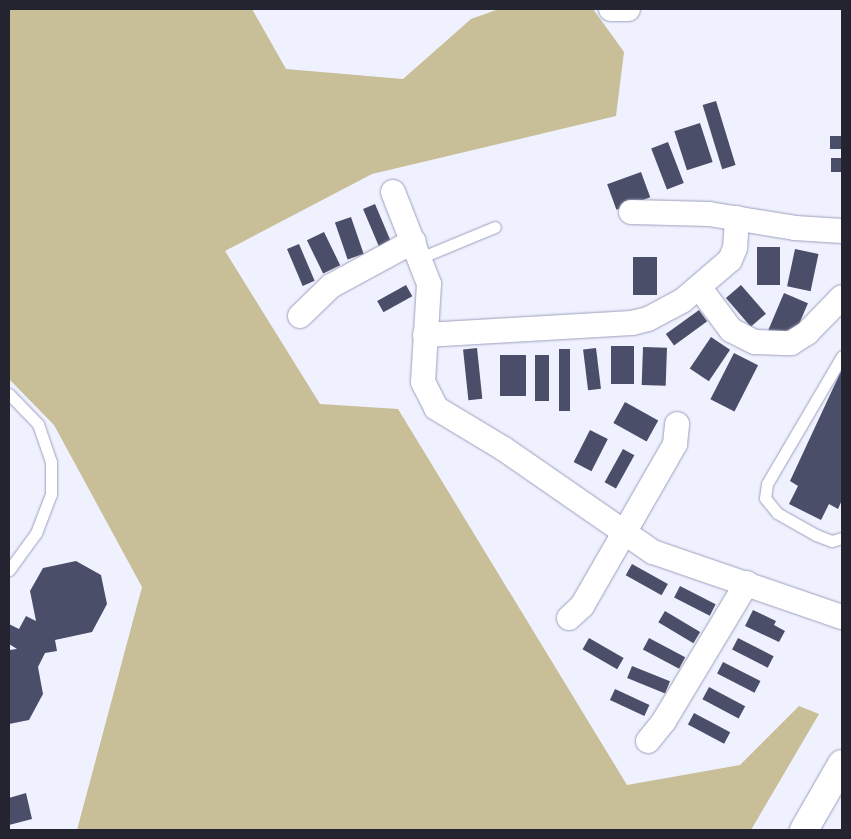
<!DOCTYPE html>
<style>
body{margin:0}
#map{position:relative;width:851px;height:839px;overflow:hidden;background:#eff1fe;font-family:"Zilla Slab",serif}
div>[style]{position:absolute}
[style*='--x']{left:calc(var(--x)*1px);top:calc(var(--y)*1px);width:calc(var(--w)*1px);rotate:calc(var(--a)*1deg)}
.green>*{inset:0;background:#c8be98}
.building>*{inset:0;background:#4b4e68;transform-origin:0 0}
.roads{filter:drop-shadow(0 0 1px #9c9fbd) drop-shadow(0 0 1px #9c9fbd)}
.service>*{height:11px;margin:-5.5px;padding:0 5.5px;transform-origin:5.5px;border-radius:5.5px;background:#fff}
.minor>*{height:24px;margin:-12px;padding:0 12px;transform-origin:12px;border-radius:12px;background:#fff}
.trunk>*{height:28px;margin:-14px;padding:0 14px;transform-origin:14px;border-radius:14px;background:#fff}
span{translate:-50% -50%;white-space:nowrap;text-align:center;line-height:1.15;-webkit-text-stroke:5px #fff;paint-order:stroke}
.frame{position:absolute;inset:0;border:10px solid #232430;pointer-events:none}
</style>
<div id="map">
<div class="green">
<div style="clip-path:polygon(9px 9px,252px 9px,286px 69px,403px 79px,471px 19px,499px 9px,593px 9px,624px 52px,616px 116px,372px 174px,225px 251px,320px 404px,398px 409px,627px 785px,740px 765px,799px 706px,819px 714px,751px 830px,77px 830px,142px 587px,54px 425px,9px 379px)"></div>
</div>
<div class="building">
<div style="left:716px;top:101px;width:67px;height:14px;rotate:73deg"></div>
<div style="left:700px;top:123px;width:41px;height:27px;rotate:72deg"></div>
<div style="left:830px;top:136px;width:12px;height:13px"></div>
<div style="left:668px;top:142px;width:44px;height:18px;rotate:69deg"></div>
<div style="left:831px;top:158px;width:11px;height:14px"></div>
<div style="left:641px;top:172px;width:27px;height:36px;rotate:70deg"></div>
<div style="left:375px;top:204px;width:41px;height:13px;rotate:67deg"></div>
<div style="left:351px;top:217px;width:39px;height:17px;rotate:71deg"></div>
<div style="left:324px;top:232px;width:37px;height:19px;rotate:64deg"></div>
<div style="left:299px;top:244px;width:40px;height:13px;rotate:67deg"></div>
<div style="left:757px;top:247px;width:23px;height:38px"></div>
<div style="left:795px;top:249px;width:24px;height:38px;rotate:12deg"></div>
<div style="left:633px;top:257px;width:24px;height:38px"></div>
<div style="left:406px;top:285px;width:13px;height:33px;rotate:61deg"></div>
<div style="left:741px;top:285px;width:38px;height:20px;rotate:49deg"></div>
<div style="left:784px;top:293px;width:26px;height:41px;rotate:23deg"></div>
<div style="left:699px;top:310px;width:14px;height:41px;rotate:54deg"></div>
<div style="left:711px;top:337px;width:23px;height:38px;rotate:34deg"></div>
<div style="left:611px;top:346px;width:23px;height:38px"></div>
<div style="left:643px;top:347px;width:24px;height:38px;rotate:2deg"></div>
<div style="left:477px;top:348px;width:51px;height:14px;rotate:84deg"></div>
<div style="left:596px;top:348px;width:41px;height:13px;rotate:83deg"></div>
<div style="left:559px;top:349px;width:11px;height:62px"></div>
<div style="left:734px;top:353px;width:27px;height:52px;rotate:27deg"></div>
<div style="left:500px;top:355px;width:26px;height:41px"></div>
<div style="left:535px;top:355px;width:14px;height:46px"></div>
<div style="clip-path:polygon(842px 369px,842px 500px,838px 509px,829px 504px,821px 520px,789px 504px,798px 486px,790px 481px)"></div>
<div style="left:625px;top:402px;width:38px;height:24px;rotate:29deg"></div>
<div style="left:590px;top:430px;width:20px;height:36px;rotate:27deg"></div>
<div style="left:623px;top:449px;width:13px;height:38px;rotate:29deg"></div>
<div style="clip-path:polygon(76px 561px,101px 575px,107px 604px,92px 632px,55px 640px,57px 651px,45px 653px,38px 667px,43px 694px,29px 720px,9px 724px,9px 650px,17px 649px,9px 644px,9px 624px,19px 629px,26px 616px,36px 621px,30px 591px,43px 568px)"></div>
<div style="left:632px;top:564px;width:41px;height:13px;rotate:29deg"></div>
<div style="left:680px;top:586px;width:40px;height:13px;rotate:27deg"></div>
<div style="clip-path:polygon(753px 610px,776px 621px,774px 625px,785px 631px,779px 642px,745px 626px)"></div>
<div style="left:665px;top:611px;width:41px;height:13px;rotate:31deg"></div>
<div style="left:589px;top:638px;width:40px;height:13px;rotate:30deg"></div>
<div style="left:649px;top:638px;width:41px;height:13px;rotate:28deg"></div>
<div style="left:738px;top:638px;width:40px;height:13px;rotate:27deg"></div>
<div style="left:723px;top:662px;width:42px;height:13px;rotate:27deg"></div>
<div style="left:632px;top:666px;width:41px;height:13px;rotate:22deg"></div>
<div style="left:709px;top:687px;width:41px;height:14px;rotate:28deg"></div>
<div style="left:615px;top:689px;width:38px;height:12px;rotate:25deg"></div>
<div style="left:694px;top:713px;width:41px;height:13px;rotate:28deg"></div>
<div style="clip-path:polygon(26px 793px,32px 819px,9px 825px,9px 798px)"></div>
</div>
<div class="roads">
<div class="service">
<div style="--x:420;--y:258;--w:81;--a:-22.5"></div>
<div style="--x:842;--y:356;--w:148;--a:120.4"></div>
<div style="--x:767;--y:484;--w:14;--a:98"></div>
<div style="--x:765;--y:498;--w:19;--a:51"></div>
<div style="--x:777;--y:513;--w:45;--a:29.4"></div>
<div style="--x:816;--y:535;--w:17;--a:21"></div>
<div style="--x:832;--y:541;--w:10;--a:-17"></div>
<div style="--x:9;--y:394;--w:42;--a:46"></div>
<div style="--x:38;--y:424;--w:40;--a:71.1"></div>
<div style="--x:51;--y:462;--w:32;--a:90"></div>
<div style="--x:51;--y:494;--w:42;--a:111"></div>
<div style="--x:36;--y:533;--w:46;--a:126.1"></div>
</div>
<div class="minor">
<div style="--x:611;--y:9;--w:17;--a:0"></div>
<div style="--x:393;--y:192;--w:99;--a:68.6"></div>
<div style="--x:429;--y:284;--w:98;--a:93.5"></div>
<div style="--x:423;--y:382;--w:29;--a:63"></div>
<div style="--x:436;--y:408;--w:79;--a:31.1"></div>
<div style="--x:504;--y:449;--w:181;--a:34.7"></div>
<div style="--x:653;--y:552;--w:200;--a:19"></div>
<div style="--x:631;--y:212;--w:78;--a:1.5"></div>
<div style="--x:709;--y:214;--w:87;--a:9.2"></div>
<div style="--x:795;--y:228;--w:47;--a:3.7"></div>
<div style="--x:699;--y:287;--w:54;--a:53.3"></div>
<div style="--x:731;--y:330;--w:27;--a:27"></div>
<div style="--x:755;--y:342;--w:36;--a:2"></div>
<div style="--x:791;--y:343;--w:19;--a:-32"></div>
<div style="--x:807;--y:333;--w:50;--a:-45.8"></div>
<div style="--x:300;--y:316;--w:43;--a:-44.1"></div>
<div style="--x:331;--y:286;--w:94;--a:-28.5"></div>
<div style="--x:425;--y:335;--w:207;--a:-3.3"></div>
<div style="--x:632;--y:323;--w:16;--a:-14"></div>
<div style="--x:648;--y:319;--w:38;--a:-28"></div>
<div style="--x:682;--y:301;--w:63;--a:-40.5"></div>
<div style="--x:730;--y:260;--w:13;--a:-67"></div>
<div style="--x:735;--y:248;--w:30;--a:-86"></div>
<div style="--x:569;--y:618;--w:18;--a:-43"></div>
<div style="--x:582;--y:606;--w:187;--a:-60.1"></div>
<div style="--x:675;--y:444;--w:20;--a:-84"></div>
<div style="--x:648;--y:741;--w:26;--a:-51"></div>
<div style="--x:664;--y:721;--w:161;--a:-59"></div>
</div>
<div class="trunk">
<div style="--x:804;--y:830;--w:76;--a:-60.1"></div>
</div>
</div>
<div class="frame"></div>
</div>
